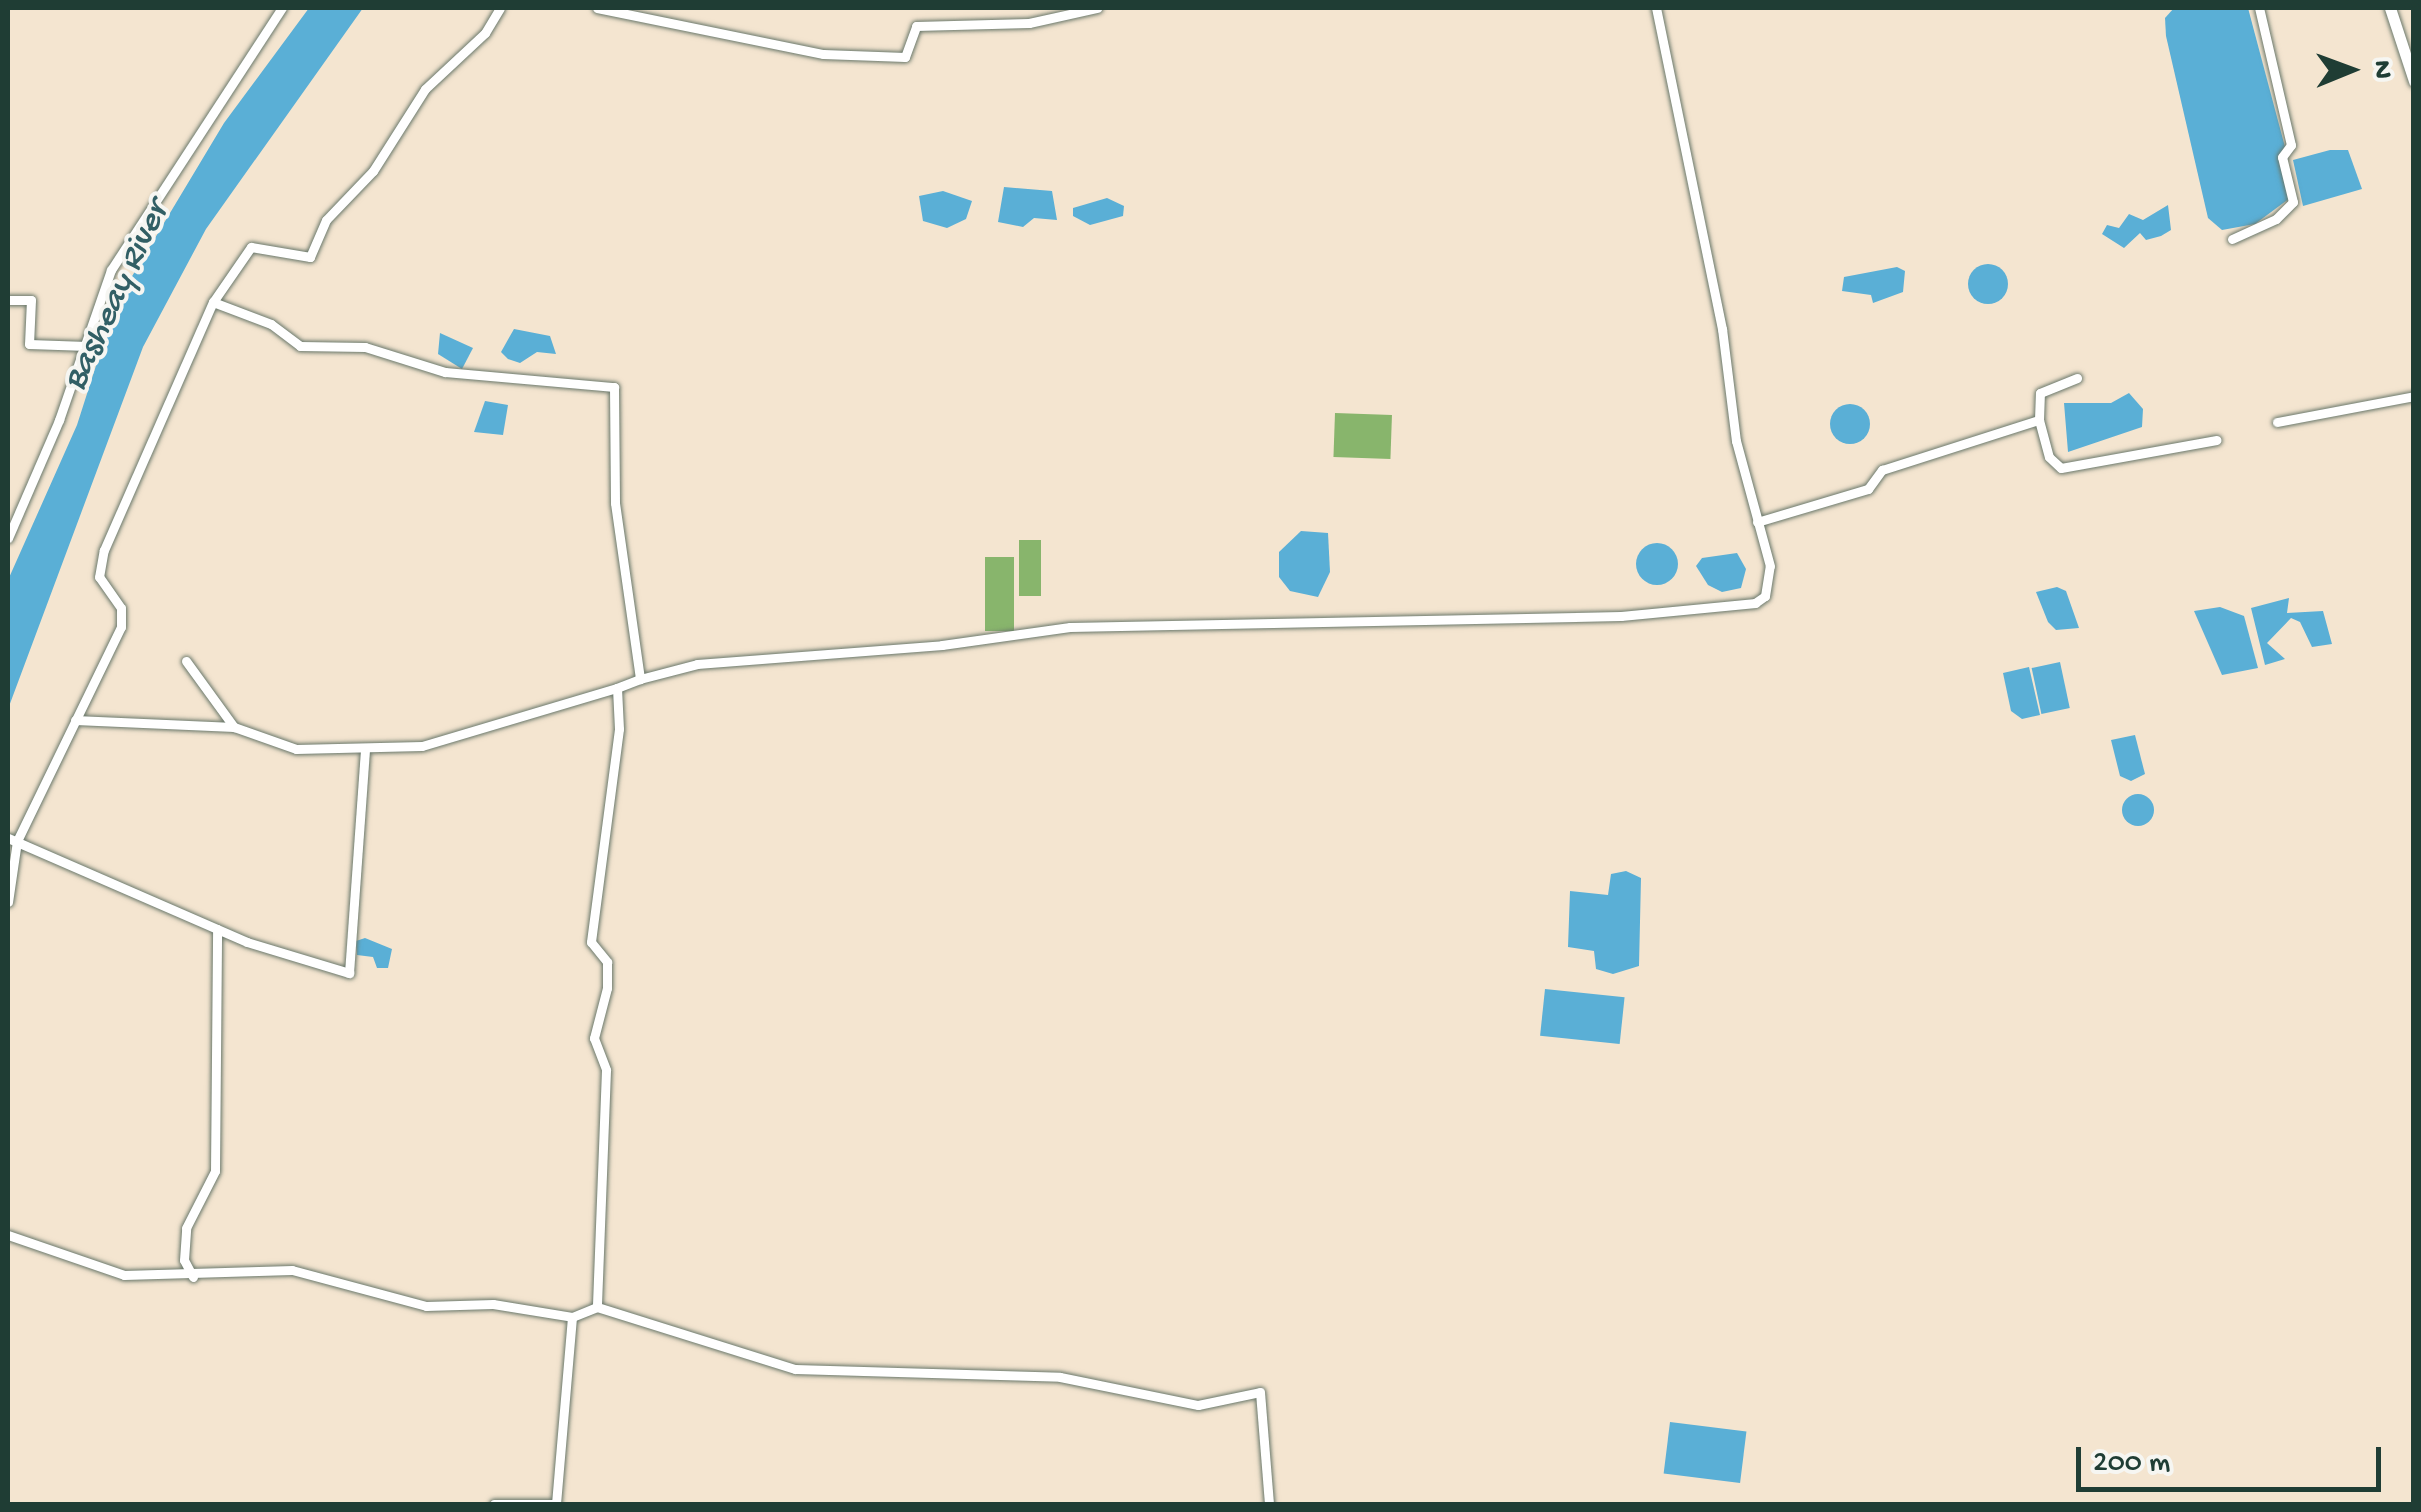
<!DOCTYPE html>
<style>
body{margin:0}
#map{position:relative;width:2421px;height:1512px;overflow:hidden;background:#f4e5d0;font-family:"Gochi Hand",sans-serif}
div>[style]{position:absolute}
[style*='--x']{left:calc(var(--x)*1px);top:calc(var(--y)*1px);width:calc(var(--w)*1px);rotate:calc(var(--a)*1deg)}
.forest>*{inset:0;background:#88b56c;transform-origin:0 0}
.water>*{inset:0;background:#5aafd6;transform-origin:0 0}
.round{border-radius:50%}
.roads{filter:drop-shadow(0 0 2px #6a786b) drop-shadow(0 0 2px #6a786b)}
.minor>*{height:9px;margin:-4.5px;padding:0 4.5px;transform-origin:4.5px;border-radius:4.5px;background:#fff}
.tertiary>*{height:11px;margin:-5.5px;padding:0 5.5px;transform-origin:5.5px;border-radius:5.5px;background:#fff}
span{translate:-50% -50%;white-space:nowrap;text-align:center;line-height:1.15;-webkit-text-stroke:8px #f6f6f2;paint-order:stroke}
.water-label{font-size:35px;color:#315f65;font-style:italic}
.frame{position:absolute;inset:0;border:10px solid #1f3d34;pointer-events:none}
.north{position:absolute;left:2301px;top:20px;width:100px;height:100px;-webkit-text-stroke:8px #f6f6f2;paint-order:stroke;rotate:89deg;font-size:28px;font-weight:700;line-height:40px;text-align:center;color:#1f3d34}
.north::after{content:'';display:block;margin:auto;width:35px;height:45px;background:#1f3d34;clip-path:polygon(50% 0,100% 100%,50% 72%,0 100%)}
.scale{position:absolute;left:2076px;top:1447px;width:305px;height:45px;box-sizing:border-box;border:5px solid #1f3d34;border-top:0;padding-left:12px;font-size:30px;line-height:35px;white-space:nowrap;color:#1f3d34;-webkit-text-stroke:8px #f6f6f2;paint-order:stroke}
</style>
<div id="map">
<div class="forest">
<div style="left:1335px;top:413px;width:57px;height:44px;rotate:2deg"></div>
<div style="left:1019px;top:540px;width:22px;height:56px"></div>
<div style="left:985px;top:557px;width:29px;height:74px"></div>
</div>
<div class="water">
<div style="clip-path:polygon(309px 8px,363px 8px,206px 229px,143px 347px,8px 709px,8px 580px,77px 425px,116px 303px,224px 123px)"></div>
<div style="clip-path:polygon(2174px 8px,2248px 8px,2285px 147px,2290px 198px,2255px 224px,2222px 230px,2208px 218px,2166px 36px,2165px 18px)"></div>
<div style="clip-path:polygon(2330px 150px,2348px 150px,2362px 189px,2303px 206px,2293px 160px)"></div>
<div style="clip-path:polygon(1004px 187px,1052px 191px,1057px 220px,1034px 218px,1023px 227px,998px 222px)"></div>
<div style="clip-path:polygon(943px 191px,972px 201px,966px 219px,947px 228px,923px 221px,919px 196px)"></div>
<div style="clip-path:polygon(1107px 198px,1124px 206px,1123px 216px,1090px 225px,1073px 216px,1073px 208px)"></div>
<div style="clip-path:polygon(2168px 205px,2171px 230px,2161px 236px,2146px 240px,2140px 233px,2124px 248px,2102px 234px,2107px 225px,2119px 228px,2129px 214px,2143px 220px)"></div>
<div class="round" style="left:1968px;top:264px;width:40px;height:40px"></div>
<div style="clip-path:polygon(1897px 267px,1905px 271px,1903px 292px,1873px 303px,1871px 295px,1842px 291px,1844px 277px)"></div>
<div style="clip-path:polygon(514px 329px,550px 336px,556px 354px,537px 352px,520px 363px,508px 359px,501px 352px)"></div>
<div style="clip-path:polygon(440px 333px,473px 348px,462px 369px,438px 354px)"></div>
<div style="clip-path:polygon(2129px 393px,2143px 409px,2142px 427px,2068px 452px,2064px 403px,2111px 403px)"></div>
<div style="clip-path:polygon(485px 401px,508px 405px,503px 435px,474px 432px)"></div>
<div class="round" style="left:1830px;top:404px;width:40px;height:40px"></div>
<div style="clip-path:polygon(1301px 531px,1328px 533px,1330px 572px,1318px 597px,1290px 591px,1279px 577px,1279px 552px)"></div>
<div class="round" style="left:1636px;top:543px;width:42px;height:42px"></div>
<div style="clip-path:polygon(1737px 553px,1746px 569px,1741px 588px,1722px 592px,1708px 585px,1696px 566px,1702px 558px)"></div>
<div style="clip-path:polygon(2057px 587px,2066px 591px,2079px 628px,2056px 630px,2048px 622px,2036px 592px)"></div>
<div style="clip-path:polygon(2289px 598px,2287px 613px,2323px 611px,2332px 644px,2312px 647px,2300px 622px,2291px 618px,2267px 643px,2285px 659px,2265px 665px,2251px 608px)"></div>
<div style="clip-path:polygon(2220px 607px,2244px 616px,2258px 668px,2222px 675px,2194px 611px)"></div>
<div style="left:2060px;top:662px;width:47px;height:29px;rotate:78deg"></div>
<div style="clip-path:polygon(2029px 667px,2040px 715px,2022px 719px,2011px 711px,2003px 673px)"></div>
<div style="clip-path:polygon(2135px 735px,2145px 774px,2131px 781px,2120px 776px,2111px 740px)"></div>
<div class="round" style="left:2122px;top:794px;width:32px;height:32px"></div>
<div style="clip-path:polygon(1626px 871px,1641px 878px,1639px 966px,1613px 974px,1596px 969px,1594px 951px,1568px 947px,1570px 891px,1608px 895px,1611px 874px)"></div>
<div style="clip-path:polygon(365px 938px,392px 949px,388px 968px,377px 968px,373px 957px,357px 955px,356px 941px)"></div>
<div style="left:1545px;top:989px;width:80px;height:47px;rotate:6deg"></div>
<div style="left:1670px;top:1422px;width:77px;height:52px;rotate:7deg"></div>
</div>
<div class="roads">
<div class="minor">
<div style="--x:597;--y:8;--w:231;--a:11.5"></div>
<div style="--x:823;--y:54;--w:82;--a:2.1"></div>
<div style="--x:905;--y:57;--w:33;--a:-70"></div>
<div style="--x:916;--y:26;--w:113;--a:-1.5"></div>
<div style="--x:1029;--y:23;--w:70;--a:-12.4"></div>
<div style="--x:2232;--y:239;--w:48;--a:-24.4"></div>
<div style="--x:2276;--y:219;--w:24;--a:-45"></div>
<div style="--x:2293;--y:202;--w:46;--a:-103.7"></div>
<div style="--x:2282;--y:157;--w:15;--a:-53"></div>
<div style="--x:2291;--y:145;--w:141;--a:-103.1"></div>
<div style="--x:8;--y:300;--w:23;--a:0"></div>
<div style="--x:31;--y:300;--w:44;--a:92.6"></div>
<div style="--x:29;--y:344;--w:58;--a:2"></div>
<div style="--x:213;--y:302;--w:62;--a:20.8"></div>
<div style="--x:271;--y:324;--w:36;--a:37"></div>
<div style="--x:300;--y:346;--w:65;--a:0.9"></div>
<div style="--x:365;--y:347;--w:84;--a:17.4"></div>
<div style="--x:445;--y:372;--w:170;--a:5.1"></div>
<div style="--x:614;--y:387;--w:116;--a:89.5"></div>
<div style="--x:615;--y:503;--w:178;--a:81.9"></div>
<div style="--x:640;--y:679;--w:25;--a:159"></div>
<div style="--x:617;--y:688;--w:41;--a:87.2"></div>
<div style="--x:619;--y:729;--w:215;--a:97.5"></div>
<div style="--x:591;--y:942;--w:26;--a:51"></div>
<div style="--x:607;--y:962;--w:26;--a:90"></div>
<div style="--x:607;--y:988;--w:52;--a:104.6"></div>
<div style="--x:594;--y:1038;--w:34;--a:69"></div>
<div style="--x:606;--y:1070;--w:237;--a:92.2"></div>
<div style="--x:597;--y:1307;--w:27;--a:158"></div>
<div style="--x:572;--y:1317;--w:188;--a:94.9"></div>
<div style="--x:556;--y:1504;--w:62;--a:180"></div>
<div style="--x:2039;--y:420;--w:38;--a:75"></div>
<div style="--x:2049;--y:457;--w:16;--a:43"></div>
<div style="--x:2061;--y:468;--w:158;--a:-10.2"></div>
<div style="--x:2277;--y:422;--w:139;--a:-10.7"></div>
<div style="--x:1757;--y:522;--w:116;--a:-16.6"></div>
<div style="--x:1868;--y:489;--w:24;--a:-54"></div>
<div style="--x:1882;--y:470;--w:165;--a:-17.7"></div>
<div style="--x:2039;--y:420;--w:27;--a:-88"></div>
<div style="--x:2040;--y:393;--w:40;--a:-22"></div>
<div style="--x:8;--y:538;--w:129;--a:-66.6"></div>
<div style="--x:59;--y:420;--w:159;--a:-70.9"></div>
<div style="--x:111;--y:270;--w:313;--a:-56.9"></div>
<div style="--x:186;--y:661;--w:82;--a:54"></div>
<div style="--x:640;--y:679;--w:59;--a:-14.7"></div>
<div style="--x:697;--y:664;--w:246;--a:-4.4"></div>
<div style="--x:942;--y:645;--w:129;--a:-8"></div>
<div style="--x:1070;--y:627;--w:551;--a:-1.14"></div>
<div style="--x:1621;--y:616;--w:135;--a:-5.5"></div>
<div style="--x:1755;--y:603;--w:12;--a:-35"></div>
<div style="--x:1765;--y:596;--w:30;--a:-81"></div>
<div style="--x:1770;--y:566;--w:130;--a:-105.2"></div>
<div style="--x:1736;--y:441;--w:113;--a:-97.1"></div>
<div style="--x:1722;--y:329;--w:328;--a:-101.6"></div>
<div style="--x:75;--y:720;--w:159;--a:2.5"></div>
<div style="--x:234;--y:727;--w:66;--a:19.5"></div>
<div style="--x:296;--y:749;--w:126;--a:-1.4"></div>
<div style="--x:422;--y:746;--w:203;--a:-16.6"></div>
<div style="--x:8;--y:838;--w:261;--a:23.5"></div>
<div style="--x:247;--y:942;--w:107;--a:16.9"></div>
<div style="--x:349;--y:973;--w:225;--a:-85.9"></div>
<div style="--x:8;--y:902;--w:62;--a:-81.6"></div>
<div style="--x:17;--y:841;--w:238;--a:-64.1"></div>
<div style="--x:121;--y:627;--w:19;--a:-90"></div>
<div style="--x:121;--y:608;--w:38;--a:-125"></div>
<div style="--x:99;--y:577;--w:27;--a:-80"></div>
<div style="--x:104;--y:550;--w:271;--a:-66.3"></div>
<div style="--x:213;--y:302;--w:67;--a:-55.4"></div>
<div style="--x:251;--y:247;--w:60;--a:9.6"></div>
<div style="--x:310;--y:257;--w:40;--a:-66.6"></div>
<div style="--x:326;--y:220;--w:68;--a:-46.2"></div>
<div style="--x:373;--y:171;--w:97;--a:-57.6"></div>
<div style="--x:425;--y:89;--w:82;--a:-43"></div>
<div style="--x:485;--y:33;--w:29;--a:-59"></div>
<div style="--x:8;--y:1235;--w:123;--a:19"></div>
<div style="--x:124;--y:1275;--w:168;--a:-1.7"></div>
<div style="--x:292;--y:1270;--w:139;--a:15"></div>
<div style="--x:426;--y:1306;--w:67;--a:-1.7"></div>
<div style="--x:493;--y:1304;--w:80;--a:9.3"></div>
<div style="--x:193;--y:1277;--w:19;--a:-118"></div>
<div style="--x:184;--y:1260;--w:32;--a:-86"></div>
<div style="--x:186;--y:1228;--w:64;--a:-63"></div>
<div style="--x:215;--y:1171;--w:242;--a:-89.5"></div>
<div style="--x:597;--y:1307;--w:207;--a:17.4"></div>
<div style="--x:795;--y:1369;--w:265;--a:1.7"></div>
<div style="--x:1060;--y:1377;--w:141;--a:11.5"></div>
<div style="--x:1198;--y:1405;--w:63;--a:-11.8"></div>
<div style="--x:1260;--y:1392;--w:112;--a:85.4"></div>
</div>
<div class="tertiary">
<div style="--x:2390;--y:8;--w:77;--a:71.8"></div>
</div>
</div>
<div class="water-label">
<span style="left:118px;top:297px;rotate:-65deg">Basheay River</span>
</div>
<div class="frame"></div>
<div class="north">N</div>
<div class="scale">200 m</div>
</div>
